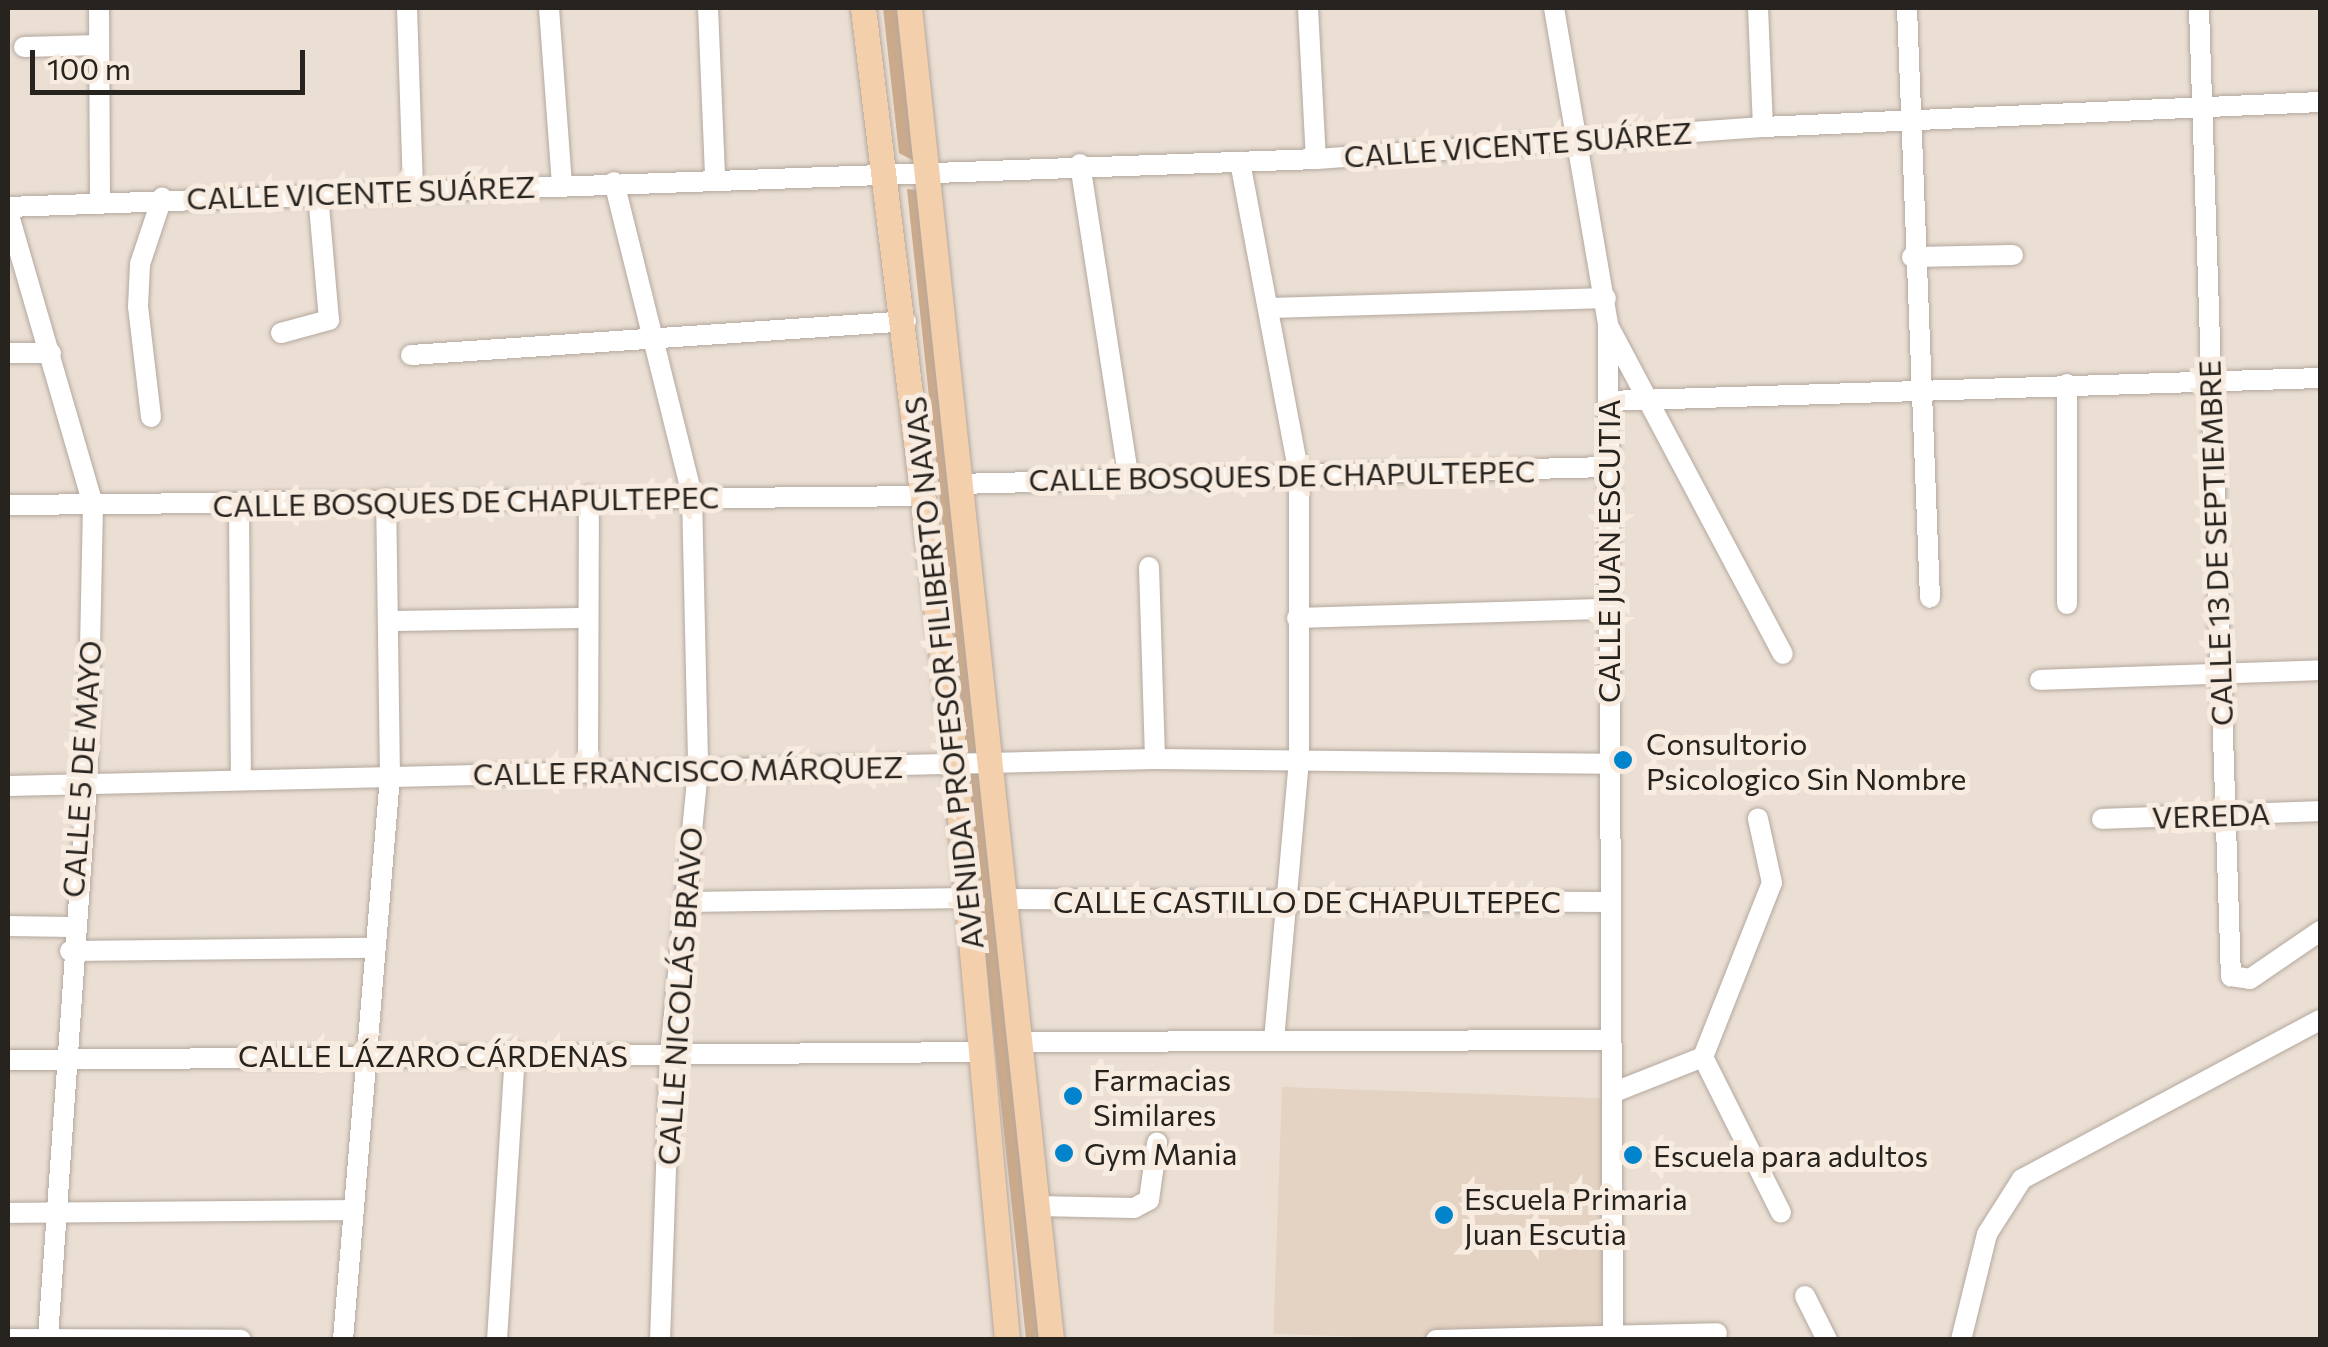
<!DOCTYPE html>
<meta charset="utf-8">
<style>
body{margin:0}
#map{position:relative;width:2328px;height:1347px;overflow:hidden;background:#ebdfd4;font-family:Commissioner,sans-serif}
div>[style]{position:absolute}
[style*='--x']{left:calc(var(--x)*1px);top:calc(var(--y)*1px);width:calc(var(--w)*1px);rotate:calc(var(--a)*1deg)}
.built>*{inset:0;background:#e4d2c2;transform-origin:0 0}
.green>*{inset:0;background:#cbaa8c}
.roads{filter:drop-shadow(0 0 2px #b4a89e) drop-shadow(0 0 2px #b4a89e)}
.minor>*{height:20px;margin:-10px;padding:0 10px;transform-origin:10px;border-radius:10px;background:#fff}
.major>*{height:25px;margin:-12.5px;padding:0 12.5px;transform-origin:12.5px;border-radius:12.5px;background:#f4cfac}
.dots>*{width:28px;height:28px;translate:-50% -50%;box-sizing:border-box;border:5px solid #f8ece1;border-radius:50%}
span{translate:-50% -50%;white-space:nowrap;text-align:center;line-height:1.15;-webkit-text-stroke:10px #f8ece1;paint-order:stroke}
.street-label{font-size:30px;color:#27231f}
.poi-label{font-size:30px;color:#27231f}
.left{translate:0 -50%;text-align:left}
.frame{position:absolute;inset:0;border:10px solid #27231f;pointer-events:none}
.scale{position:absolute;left:30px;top:50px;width:275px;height:45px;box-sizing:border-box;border:5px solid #27231f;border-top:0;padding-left:12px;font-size:30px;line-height:35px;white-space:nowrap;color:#27231f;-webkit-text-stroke:8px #f8ece1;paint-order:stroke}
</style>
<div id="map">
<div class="built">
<div style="left:1282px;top:1087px;width:326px;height:247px;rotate:2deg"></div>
</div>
<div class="green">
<div style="clip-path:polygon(883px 8px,902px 8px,914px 161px,899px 153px)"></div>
<div style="clip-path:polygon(907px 189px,919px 190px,977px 755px,967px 756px)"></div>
<div style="clip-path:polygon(984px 776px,1044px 1339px,1026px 1339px,967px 786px,971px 773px)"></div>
</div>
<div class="roads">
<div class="minor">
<div style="--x:99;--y:8;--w:192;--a:89.7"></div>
<div style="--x:407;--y:8;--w:181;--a:88.1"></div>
<div style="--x:549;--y:8;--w:177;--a:85.8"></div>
<div style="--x:708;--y:8;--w:169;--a:87.6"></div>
<div style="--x:1308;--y:8;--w:151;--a:87"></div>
<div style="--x:1554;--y:8;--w:322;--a:80.3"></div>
<div style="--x:1608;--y:325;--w:1015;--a:89.72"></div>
<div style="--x:1758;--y:8;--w:119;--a:87.6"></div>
<div style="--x:1907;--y:8;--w:590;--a:87.77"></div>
<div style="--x:2199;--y:8;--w:969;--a:88.11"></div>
<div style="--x:2231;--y:976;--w:19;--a:9"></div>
<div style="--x:2250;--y:979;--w:85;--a:-34.4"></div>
<div style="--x:24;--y:47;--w:75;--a:-1.5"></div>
<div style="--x:1240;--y:162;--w:318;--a:79.3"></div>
<div style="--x:1299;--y:474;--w:286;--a:90"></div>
<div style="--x:1299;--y:760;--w:282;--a:95.1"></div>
<div style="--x:1080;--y:164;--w:319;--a:81.2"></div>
<div style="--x:614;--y:182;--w:324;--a:76"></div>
<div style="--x:692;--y:496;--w:274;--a:88.7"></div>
<div style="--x:698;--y:770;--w:285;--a:95.6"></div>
<div style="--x:670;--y:1054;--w:286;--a:92"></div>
<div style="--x:8;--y:207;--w:1309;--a:-2.1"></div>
<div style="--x:1316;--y:159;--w:448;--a:-4.1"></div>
<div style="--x:1763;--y:127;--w:558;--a:-2.57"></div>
<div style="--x:8;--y:212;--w:305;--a:73.8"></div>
<div style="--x:93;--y:505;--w:279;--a:91.2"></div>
<div style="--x:87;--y:784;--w:555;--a:94.03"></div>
<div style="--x:1912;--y:257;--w:101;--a:-1.1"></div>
<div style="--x:1271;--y:308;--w:335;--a:-1.7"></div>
<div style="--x:1610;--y:329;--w:368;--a:62"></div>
<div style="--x:281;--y:333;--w:50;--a:-15.2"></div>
<div style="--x:329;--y:320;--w:125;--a:-95"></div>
<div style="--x:8;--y:353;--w:43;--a:0"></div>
<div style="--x:411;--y:355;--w:496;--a:-3.9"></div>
<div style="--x:2067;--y:384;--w:220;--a:90"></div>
<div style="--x:1608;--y:401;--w:712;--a:-1.85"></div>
<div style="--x:151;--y:417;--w:111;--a:-96.7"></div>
<div style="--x:138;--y:307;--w:43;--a:-87.3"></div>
<div style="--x:140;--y:264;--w:70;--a:-71.6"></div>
<div style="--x:958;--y:484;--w:649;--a:-1.5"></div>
<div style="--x:8;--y:505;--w:917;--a:-0.56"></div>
<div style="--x:239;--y:506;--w:274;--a:89.6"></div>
<div style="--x:1149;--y:567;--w:192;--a:88.2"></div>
<div style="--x:1297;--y:618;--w:310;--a:-1.7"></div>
<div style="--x:389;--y:621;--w:195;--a:-0.9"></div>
<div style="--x:2040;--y:680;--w:280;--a:-2"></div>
<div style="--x:588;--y:772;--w:276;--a:-89.8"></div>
<div style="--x:8;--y:786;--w:1147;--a:-1.35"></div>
<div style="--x:1155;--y:759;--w:454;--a:0.6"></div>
<div style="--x:2102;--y:819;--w:218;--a:-2.1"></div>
<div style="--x:1005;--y:899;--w:604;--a:0.28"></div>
<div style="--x:686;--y:902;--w:283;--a:-0.8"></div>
<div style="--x:8;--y:926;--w:63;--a:0.9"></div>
<div style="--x:70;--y:951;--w:305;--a:-0.6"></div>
<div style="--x:1019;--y:1042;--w:591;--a:-0.19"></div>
<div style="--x:1703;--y:1057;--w:174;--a:63.4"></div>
<div style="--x:8;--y:1060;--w:972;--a:-0.47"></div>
<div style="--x:1612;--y:1093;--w:98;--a:-21.6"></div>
<div style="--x:1703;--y:1057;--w:187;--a:-68.4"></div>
<div style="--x:1772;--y:883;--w:66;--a:-102.3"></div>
<div style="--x:1036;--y:1206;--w:98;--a:1.2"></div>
<div style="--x:1134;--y:1208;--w:17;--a:-28"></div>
<div style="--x:1149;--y:1200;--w:58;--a:-82"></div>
<div style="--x:8;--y:1213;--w:344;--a:-0.5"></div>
<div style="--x:1805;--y:1296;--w:49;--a:63.4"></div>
<div style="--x:8;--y:1339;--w:233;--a:0.2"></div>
<div style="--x:343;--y:1340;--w:565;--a:-85.23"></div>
<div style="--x:390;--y:777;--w:278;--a:-90.8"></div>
<div style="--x:497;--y:1340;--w:288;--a:-86.4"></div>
<div style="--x:1436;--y:1340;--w:281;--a:-1.4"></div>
<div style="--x:1961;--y:1340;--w:109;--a:-76.2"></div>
<div style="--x:1987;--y:1234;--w:65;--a:-57.5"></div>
<div style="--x:2022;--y:1179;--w:338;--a:-28.1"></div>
</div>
<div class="major">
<div style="--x:863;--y:8;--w:761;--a:83.05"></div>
<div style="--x:955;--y:763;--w:579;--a:84.85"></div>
<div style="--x:909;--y:8;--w:1340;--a:83.91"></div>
</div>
</div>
<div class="dots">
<div style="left:1623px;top:760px;background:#0184cc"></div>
<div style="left:1073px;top:1096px;background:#0184cc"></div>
<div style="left:1064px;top:1153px;background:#0184cc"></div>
<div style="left:1633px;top:1155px;background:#0184cc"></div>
<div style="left:1444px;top:1215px;background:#0184cc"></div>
</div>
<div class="street-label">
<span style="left:1518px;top:144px;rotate:-4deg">CALLE VICENTE SUÁREZ</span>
<span style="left:361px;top:192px;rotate:-2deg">CALLE VICENTE SUÁREZ</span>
<span style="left:1282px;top:475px;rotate:-1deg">CALLE BOSQUES DE CHAPULTEPEC</span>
<span style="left:466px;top:501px;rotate:-1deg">CALLE BOSQUES DE CHAPULTEPEC</span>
<span style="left:2215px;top:543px;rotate:-92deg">CALLE 13 DE SEPTIEMBRE</span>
<span style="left:1608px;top:551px;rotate:-90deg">CALLE JUAN ESCUTIA</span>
<span style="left:943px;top:673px;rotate:-96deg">AVENIDA PROFESOR FILIBERTO NAVAS</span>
<span style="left:81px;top:769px;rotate:-86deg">CALLE 5 DE MAYO</span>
<span style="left:688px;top:770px;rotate:-1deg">CALLE FRANCISCO MÁRQUEZ</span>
<span style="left:2211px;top:815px;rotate:-2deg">VEREDA</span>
<span style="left:1307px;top:901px">CALLE CASTILLO DE CHAPULTEPEC</span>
<span style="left:679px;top:996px;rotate:-86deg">CALLE NICOLÁS BRAVO</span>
<span style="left:433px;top:1055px">CALLE LÁZARO CÁRDENAS</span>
</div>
<div class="poi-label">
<span class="left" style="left:1646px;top:760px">Consultorio<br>Psicologico Sin Nombre</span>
<span class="left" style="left:1093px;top:1096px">Farmacias<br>Similares</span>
<span class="left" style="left:1084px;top:1153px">Gym Mania</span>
<span class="left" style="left:1653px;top:1155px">Escuela para adultos</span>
<span class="left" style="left:1464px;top:1215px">Escuela Primaria<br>Juan Escutia</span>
</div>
<div class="frame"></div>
<div class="scale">100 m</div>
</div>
